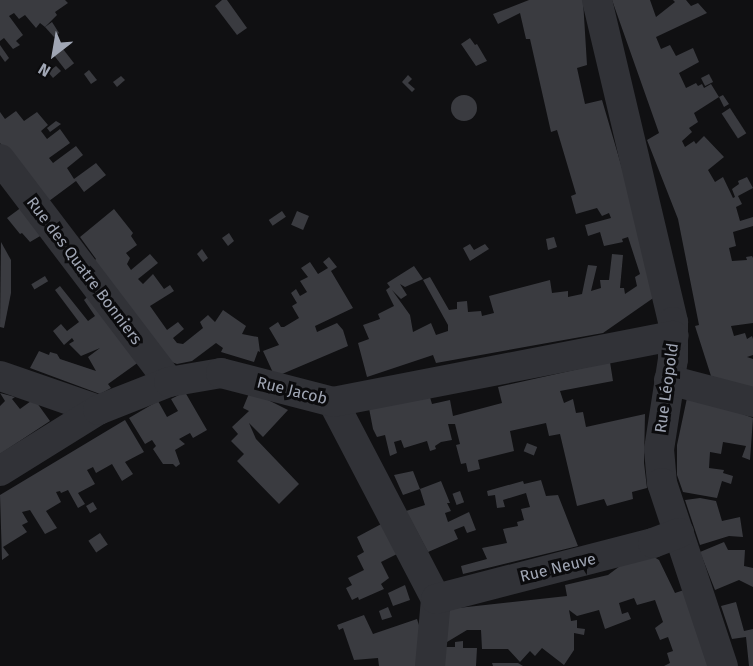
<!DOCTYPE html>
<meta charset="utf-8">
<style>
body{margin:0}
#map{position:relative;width:753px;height:666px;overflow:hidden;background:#101012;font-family:"Fira Sans",sans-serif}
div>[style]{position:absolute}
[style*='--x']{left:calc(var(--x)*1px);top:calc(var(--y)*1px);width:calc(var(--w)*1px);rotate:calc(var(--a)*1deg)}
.building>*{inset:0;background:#3a3b40;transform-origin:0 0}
.round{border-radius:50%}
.minor>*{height:30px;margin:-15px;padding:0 15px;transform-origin:15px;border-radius:15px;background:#313237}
span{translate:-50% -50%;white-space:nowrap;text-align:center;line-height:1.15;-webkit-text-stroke:6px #0b0b0d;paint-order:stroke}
.street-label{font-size:16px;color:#a0a6b4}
.north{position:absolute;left:24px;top:24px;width:60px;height:60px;-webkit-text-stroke:4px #0b0b0d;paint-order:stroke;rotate:211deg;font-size:16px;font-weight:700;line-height:24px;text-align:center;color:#a0a6b4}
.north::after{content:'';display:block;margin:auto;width:21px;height:27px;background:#a0a6b4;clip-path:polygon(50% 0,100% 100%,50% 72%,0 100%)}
</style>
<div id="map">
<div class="building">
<div style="clip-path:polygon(0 0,65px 0,68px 3px,55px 12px,57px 15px,45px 27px,40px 23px,36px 28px,25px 15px,19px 19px,14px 13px,9px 16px,23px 35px,16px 41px,20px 45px,13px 49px,4px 38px,0 41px)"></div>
<div style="clip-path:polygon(222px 0,227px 0,247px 28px,237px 35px,215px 6px)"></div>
<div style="clip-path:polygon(529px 0,583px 0,587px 65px,577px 68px,585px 104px,602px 100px,659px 294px,603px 333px,436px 363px,433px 355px,367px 377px,358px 343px,369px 339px,363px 325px,380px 319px,378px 314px,394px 306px,386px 290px,390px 287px,387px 283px,414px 266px,423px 279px,405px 287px,400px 284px,407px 295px,401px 299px,392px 290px,410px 315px,413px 332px,431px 323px,436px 335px,448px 331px,448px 325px,423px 280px,430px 277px,449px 310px,457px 309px,457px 302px,467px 301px,468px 312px,481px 311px,482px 316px,494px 313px,489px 296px,550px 280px,552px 293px,568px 291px,568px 297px,582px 294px,588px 265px,597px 266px,591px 291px,601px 288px,600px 280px,609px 280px,612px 254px,623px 255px,620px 288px,624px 288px,625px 294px,637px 286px,635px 277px,640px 274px,628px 237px,622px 239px,623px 242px,604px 246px,600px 232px,588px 236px,585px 225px,611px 218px,609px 213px,602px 216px,597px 208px,576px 214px,571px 196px,576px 194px,557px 130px,551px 132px,530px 39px,526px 39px,520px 13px,498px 24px,493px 14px)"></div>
<div style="clip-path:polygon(612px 0,650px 0,656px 17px,675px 2px,673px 0,686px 0,691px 6px,698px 3px,707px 13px,656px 37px,661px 49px,670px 45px,676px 56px,693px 48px,699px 62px,679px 73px,686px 88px,696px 83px,698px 86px,702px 84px,704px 88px,711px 84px,719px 97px,723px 95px,729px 104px,724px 107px,719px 97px,694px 113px,698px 122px,689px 128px,692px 132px,682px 141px,685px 147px,694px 141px,696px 144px,704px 136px,724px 157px,708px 170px,715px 182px,723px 177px,733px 198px,735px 197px,732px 189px,739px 184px,738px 181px,747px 177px,753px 188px,738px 196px,742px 204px,736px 207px,740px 221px,753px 217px,753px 226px,733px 232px,736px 246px,729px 248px,732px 261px,747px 260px,746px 257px,752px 256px,753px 258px,753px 323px,731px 326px,734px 336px,745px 333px,747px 339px,752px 336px,753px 339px,753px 355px,747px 357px,753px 359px,753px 389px,711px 376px,695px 326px,699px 325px,678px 219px,647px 140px,659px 133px)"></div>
<div style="clip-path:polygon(52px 22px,59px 33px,54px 37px,45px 27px)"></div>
<div style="clip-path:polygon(470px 38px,475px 45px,477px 44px,487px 61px,476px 66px,461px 44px)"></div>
<div style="clip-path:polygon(0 45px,9px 58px,5px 62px,0 55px)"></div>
<div style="left:63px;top:49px;width:18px;height:11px;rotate:52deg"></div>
<div style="clip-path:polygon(56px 66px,61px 71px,53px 78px,48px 72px)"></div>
<div style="clip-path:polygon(89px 70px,97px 80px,91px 84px,84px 74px)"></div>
<div style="left:709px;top:74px;width:9px;height:9px;rotate:63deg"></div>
<div style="clip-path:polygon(408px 75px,412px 79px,408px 83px,415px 89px,412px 92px,402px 82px)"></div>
<div style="clip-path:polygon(121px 76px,125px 80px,117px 87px,113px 82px)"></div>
<div class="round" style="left:451px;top:95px;width:26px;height:26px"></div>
<div style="left:730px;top:108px;width:30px;height:10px;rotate:57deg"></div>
<div style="clip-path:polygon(16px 111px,24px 121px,37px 112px,48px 125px,41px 131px,47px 139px,60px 129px,70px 143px,49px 158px,53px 163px,76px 146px,83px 155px,67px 168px,74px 179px,96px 163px,106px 175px,84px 192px,76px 181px,45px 204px,0 143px,0 112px,5px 119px)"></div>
<div style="clip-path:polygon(56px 121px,61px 124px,50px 132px,47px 128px)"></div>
<div style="clip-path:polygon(26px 204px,47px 232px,30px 242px,22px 233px,20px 234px,7px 218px)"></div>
<div style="clip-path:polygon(114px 209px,133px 233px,131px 236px,137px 245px,126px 253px,130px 258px,127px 264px,131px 270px,150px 254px,158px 263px,138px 279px,143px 284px,153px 274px,164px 289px,170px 285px,174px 291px,150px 306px,167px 330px,178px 322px,184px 329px,173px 338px,177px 343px,183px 344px,203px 328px,200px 322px,208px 315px,215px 322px,223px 310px,246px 326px,242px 334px,258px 337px,260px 352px,258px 351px,254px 362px,221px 352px,223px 348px,216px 343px,192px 361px,177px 364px,163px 359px,91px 264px,96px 259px,80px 237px)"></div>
<div style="left:282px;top:211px;width:7px;height:16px;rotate:56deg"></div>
<div style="left:297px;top:211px;width:13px;height:15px;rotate:23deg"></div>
<div style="clip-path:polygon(229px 233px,234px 241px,228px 246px,222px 238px)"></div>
<div style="clip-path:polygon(554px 237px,557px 247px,548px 250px,546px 239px)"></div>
<div style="clip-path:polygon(1px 242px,11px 260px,11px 293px,4px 328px,0 327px)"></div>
<div style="clip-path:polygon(470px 244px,474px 250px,485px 244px,489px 249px,470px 261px,463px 248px)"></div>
<div style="clip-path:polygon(202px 249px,208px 258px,203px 262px,197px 254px)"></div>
<div style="clip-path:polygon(329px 257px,337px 267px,331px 271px,353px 308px,315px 326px,317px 332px,337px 323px,343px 330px,348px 346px,275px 377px,263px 351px,279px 345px,269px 328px,278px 322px,281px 327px,284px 327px,299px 318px,292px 306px,297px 303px,291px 293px,296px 289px,300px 296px,307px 292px,300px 281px,308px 277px,301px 268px,310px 262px,318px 274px,328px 268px,323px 262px)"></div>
<div style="left:45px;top:276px;width:6px;height:16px;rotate:59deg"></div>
<div style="clip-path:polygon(60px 286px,88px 321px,95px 316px,84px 300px,93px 292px,143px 359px,108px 384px,111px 388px,100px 394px,30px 368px,39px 351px,49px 355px,50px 352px,57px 354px,60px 359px,96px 371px,88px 357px,100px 348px,81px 356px,69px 344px,74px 341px,72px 338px,64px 345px,53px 331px,61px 324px,67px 331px,79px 322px,55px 290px)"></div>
<div style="clip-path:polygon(610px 362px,613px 381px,560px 391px,564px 403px,573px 399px,576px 413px,583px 412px,586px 427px,645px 414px,644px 463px,647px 488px,632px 492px,633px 499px,607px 506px,604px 499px,577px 506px,560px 434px,549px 436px,546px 423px,510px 431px,514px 451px,478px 460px,480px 469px,468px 472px,466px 463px,461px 464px,456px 445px,460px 444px,455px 424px,448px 424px,452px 440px,441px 442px,435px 446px,436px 449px,430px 451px,427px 441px,404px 448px,401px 440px,394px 442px,397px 453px,390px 456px,385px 435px,377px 437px,373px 429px,368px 403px,427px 387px,432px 404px,450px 400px,453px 416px,502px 403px,498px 387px)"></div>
<div style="clip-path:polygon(250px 391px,288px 410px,263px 437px,249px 423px,256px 439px,299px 484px,279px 504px,237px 461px,244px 454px,231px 441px,238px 434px,232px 427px,249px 411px,243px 408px)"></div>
<div style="clip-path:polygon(185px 392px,207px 430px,193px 438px,190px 433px,179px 439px,185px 444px,175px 450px,180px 464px,176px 467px,173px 464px,163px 464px,153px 449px,156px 446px,152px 440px,145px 444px,129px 418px,158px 401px,167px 417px,178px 411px,171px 399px)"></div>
<div style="clip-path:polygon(0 393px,15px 397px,12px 399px,20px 409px,31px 401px,37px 403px,50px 421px,0 454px,0 406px,5px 401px)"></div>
<div style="clip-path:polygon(687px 398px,716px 404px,753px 418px,750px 460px,742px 457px,746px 446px,723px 442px,721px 454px,710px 452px,709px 468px,724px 470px,723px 473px,733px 476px,731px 484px,722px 481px,717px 498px,683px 492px,677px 475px,677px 445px)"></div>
<div style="clip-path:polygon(125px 420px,144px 452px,125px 462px,133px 474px,122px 481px,112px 464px,96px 473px,93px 467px,87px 470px,95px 484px,78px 493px,85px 504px,78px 508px,68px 490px,61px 493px,60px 491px,56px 492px,61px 502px,46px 511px,57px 528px,45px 534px,30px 510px,22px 512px,28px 522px,22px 525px,27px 532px,3px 547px,9px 555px,2px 560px,0 495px)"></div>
<div style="left:527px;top:443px;width:11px;height:9px;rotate:22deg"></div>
<div style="clip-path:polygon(413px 471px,420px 489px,441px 481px,450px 503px,447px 503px,451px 511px,445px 513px,448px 522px,469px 512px,476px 530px,467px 533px,464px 526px,454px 530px,458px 539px,428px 552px,406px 511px,425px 505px,420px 489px,403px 495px,394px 475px)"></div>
<div style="clip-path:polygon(541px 480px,546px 496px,558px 495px,578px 546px,463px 574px,461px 566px,487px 559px,482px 548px,507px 543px,503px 529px,518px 526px,517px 522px,524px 520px,521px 509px,530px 507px,526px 493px,503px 500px,505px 507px,497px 508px,495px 495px,488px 496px,487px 491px,523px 481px,524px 484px)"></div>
<div style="left:460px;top:491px;width:12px;height:8px;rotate:70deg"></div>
<div style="clip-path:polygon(700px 498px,716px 501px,722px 521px,740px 517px,743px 537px,729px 536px,700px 545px,685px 500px)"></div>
<div style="left:93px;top:502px;width:8px;height:8px;rotate:60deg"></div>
<div style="clip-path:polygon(385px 522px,401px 552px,381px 562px,389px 578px,381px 584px,384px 589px,359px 600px,358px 597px,352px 600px,346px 588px,352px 585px,348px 578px,364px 570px,357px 556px,364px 552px,357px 537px)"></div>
<div style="left:100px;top:533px;width:14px;height:14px;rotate:56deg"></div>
<div style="clip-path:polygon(724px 542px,728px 550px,745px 550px,744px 566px,753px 568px,753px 587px,739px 580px,715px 590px,700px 552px)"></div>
<div style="clip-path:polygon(654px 557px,659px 560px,675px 593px,687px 589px,713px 666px,664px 666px,670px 663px,667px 653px,673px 651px,668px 637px,660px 640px,655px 628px,663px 622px,655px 600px,637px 605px,634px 598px,619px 603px,622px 614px,628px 612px,631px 619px,605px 629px,599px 610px,577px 616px,569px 610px,571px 621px,577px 620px,577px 628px,585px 629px,584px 635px,574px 633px,574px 650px,564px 665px,542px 648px,535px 656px,530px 651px,520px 662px,508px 649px,482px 649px,481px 630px,467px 630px,442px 645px,449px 609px,567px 596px,565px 585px,608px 575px,620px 566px)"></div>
<div style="clip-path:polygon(405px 585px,410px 600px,393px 606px,388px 593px)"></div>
<div style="clip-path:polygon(736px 602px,744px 631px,753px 629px,753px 666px,749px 666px,746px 637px,732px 639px,721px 606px)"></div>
<div style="clip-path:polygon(388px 607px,392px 617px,382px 620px,379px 611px)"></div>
<div style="clip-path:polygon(364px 615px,373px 634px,417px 619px,424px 641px,420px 666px,379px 666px,378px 658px,354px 660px,343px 628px,339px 630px,337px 625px)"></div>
<div style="clip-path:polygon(463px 641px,463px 648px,477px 648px,476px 666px,440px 666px,441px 647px,455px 647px,455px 642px)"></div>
<div style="clip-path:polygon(492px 663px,518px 663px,523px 666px,493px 666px)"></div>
</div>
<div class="minor">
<div style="--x:597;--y:0;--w:331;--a:76.7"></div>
<div style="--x:673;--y:322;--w:37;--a:90"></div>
<div style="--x:673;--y:359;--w:91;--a:98.8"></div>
<div style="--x:659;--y:449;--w:34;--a:85"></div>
<div style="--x:662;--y:483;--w:193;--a:71.6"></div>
<div style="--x:0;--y:159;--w:280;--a:52.8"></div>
<div style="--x:0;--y:376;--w:104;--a:19.1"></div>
<div style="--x:669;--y:380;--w:87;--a:14.7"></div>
<div style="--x:333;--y:402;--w:222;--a:62.4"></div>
<div style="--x:436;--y:599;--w:67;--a:95.1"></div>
<div style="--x:0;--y:471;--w:115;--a:-31.9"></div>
<div style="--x:98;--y:410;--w:76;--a:-21.5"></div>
<div style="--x:169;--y:382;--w:53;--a:-9.8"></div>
<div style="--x:221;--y:373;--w:116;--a:14.5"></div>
<div style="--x:333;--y:402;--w:347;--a:-11"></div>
<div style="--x:436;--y:599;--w:224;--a:-14.5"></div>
<div style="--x:653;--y:543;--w:28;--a:-21"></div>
</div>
<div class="street-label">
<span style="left:84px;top:271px;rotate:53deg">Rue des Quatre Bonniers</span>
<span style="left:667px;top:388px;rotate:-82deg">Rue Léopold</span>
<span style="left:292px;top:391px;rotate:14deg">Rue Jacob</span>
<span style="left:558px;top:568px;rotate:-14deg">Rue Neuve</span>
</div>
<div class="north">N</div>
</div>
